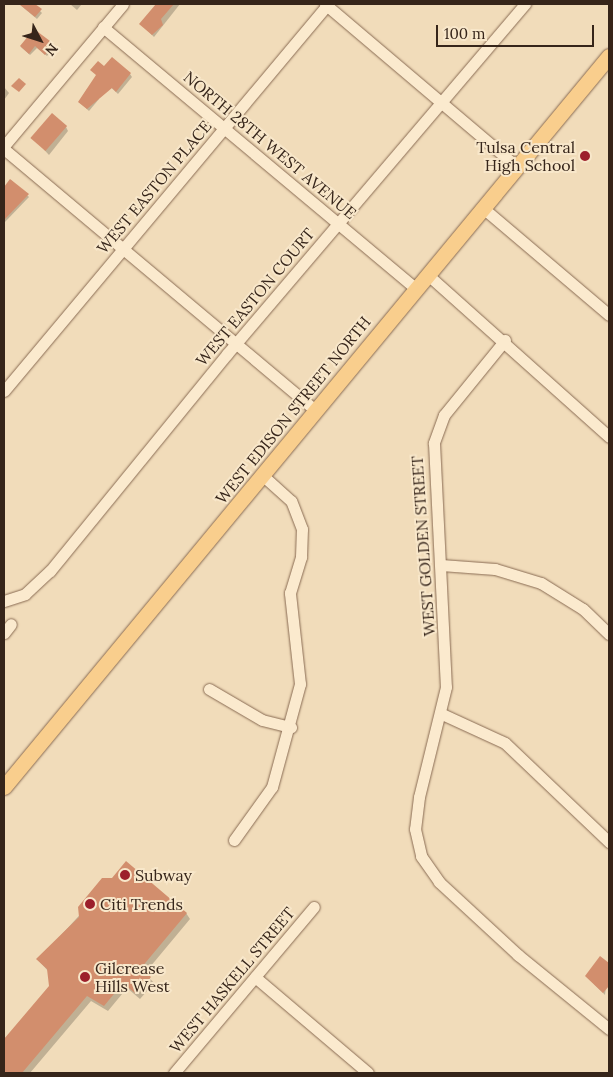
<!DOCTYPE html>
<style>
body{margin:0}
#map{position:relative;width:613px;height:1077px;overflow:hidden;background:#f1dcba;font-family:Lora,serif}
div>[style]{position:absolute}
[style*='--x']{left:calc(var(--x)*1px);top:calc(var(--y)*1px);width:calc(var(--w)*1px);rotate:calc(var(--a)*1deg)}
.shadow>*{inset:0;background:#0003}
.building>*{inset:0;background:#d28e6d;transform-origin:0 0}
.roads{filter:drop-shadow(0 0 1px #896b53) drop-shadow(0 0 1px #896b53)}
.minor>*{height:11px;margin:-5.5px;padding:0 5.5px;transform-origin:5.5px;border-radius:5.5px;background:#fbeace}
.major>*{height:15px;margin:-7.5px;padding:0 7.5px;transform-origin:7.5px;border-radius:7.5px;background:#f9ce8d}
.dots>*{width:14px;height:14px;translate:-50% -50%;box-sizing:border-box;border:2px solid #f8e7ca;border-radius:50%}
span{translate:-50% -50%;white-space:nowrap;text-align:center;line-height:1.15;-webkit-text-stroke:4px #f8e7ca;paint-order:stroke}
.street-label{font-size:16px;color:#36251a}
.poi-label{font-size:16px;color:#36251a}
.right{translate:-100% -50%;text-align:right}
.left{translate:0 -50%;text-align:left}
.frame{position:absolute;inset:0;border:5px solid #36251a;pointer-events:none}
.north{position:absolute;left:15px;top:15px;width:50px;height:50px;-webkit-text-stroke:4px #f8e7ca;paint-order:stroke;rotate:130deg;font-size:14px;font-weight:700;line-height:20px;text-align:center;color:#36251a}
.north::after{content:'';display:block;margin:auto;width:18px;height:22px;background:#36251a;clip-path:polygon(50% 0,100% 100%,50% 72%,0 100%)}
.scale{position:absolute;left:436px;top:25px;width:158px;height:22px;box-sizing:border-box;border:2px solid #36251a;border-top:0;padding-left:6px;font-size:15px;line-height:18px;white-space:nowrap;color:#36251a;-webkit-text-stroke:4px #f8e7ca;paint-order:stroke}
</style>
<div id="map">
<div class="shadow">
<div style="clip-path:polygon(19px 4px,33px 4px,42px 13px,37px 19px)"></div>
<div style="clip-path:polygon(70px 4px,82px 4px,77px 10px)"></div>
<div style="clip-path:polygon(158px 4px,180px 4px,154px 37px,141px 24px)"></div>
<div style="clip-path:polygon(34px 31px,54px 48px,47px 56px,37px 48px,30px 55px,21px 47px)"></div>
<div style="clip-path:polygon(104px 68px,130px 74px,132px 77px,118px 94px,92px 70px)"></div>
<div style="clip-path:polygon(4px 87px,9px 93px,4px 100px)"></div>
<div style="clip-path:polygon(87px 89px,99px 99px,89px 111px,79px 102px)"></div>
<div style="clip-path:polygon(66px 127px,68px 131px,49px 155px,35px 140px)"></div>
<div style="clip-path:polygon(11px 180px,29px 197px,4px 223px,4px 189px)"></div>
<div style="clip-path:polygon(113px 879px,186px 913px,190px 919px,145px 973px,154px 983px,140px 999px,127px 988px,108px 1011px,91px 1001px,30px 1073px,4px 1073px,4px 1041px,50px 986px,49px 972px,38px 960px)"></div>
<div style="clip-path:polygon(601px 958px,609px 964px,605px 995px,588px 978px)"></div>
</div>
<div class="building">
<div style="clip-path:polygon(19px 4px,35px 4px,42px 9px,35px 17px)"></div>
<div style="clip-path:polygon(156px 4px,174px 4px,161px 19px,163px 25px,152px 35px,139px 24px)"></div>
<div style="clip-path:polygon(34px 29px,54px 44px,45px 55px,35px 46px,29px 54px,20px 46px)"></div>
<div style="clip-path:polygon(112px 57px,131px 73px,116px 92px,112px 88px,87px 109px,78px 102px,96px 75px,90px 70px,98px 61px,104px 66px)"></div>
<div style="clip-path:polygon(19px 78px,26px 84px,19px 92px,11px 86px)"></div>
<div style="left:52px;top:113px;width:20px;height:33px;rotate:41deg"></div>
<div style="clip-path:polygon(10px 179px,29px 194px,4px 220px,4px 187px)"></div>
<div style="clip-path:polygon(126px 861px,187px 913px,141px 968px,151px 977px,136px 994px,123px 983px,104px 1006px,87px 996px,22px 1073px,4px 1073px,4px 1039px,49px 986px,47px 969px,36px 959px,79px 917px,78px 907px,102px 878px,112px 878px)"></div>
<div style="clip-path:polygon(600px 956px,609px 963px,609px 986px,603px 993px,585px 976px)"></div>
</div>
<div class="roads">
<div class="minor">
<div style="--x:325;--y:4;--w:252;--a:40.3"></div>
<div style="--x:103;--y:27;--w:408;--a:39.9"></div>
<div style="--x:4;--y:146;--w:185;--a:-50"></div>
<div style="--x:4;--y:149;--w:406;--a:40"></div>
<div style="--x:483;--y:208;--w:165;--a:40.3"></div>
<div style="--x:428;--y:275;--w:243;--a:41.8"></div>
<div style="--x:505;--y:340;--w:97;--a:129.1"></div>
<div style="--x:444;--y:415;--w:30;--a:110"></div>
<div style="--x:434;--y:443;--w:244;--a:87.2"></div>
<div style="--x:446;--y:687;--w:113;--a:103.8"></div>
<div style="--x:419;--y:797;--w:32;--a:97"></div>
<div style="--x:415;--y:829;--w:28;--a:77"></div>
<div style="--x:421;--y:856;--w:32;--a:55"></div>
<div style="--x:439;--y:882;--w:108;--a:42.7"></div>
<div style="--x:518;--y:955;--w:117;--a:39.1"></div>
<div style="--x:4;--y:391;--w:505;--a:-50.06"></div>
<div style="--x:441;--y:565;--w:54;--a:4.2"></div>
<div style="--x:495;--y:569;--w:48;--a:16.9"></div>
<div style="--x:541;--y:583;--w:49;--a:31.8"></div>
<div style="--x:583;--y:609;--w:36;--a:44"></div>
<div style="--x:4;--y:601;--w:22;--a:-18"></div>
<div style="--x:25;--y:594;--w:34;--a:-43"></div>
<div style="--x:50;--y:571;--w:280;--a:-50.8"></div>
<div style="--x:227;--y:354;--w:460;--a:-49.6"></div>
<div style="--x:4;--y:633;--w:11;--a:-52"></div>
<div style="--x:209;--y:689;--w:61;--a:30.3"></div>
<div style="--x:262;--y:720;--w:30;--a:14"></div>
<div style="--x:442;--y:714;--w:69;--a:24.7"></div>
<div style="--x:505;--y:743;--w:144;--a:43.6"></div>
<div style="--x:234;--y:840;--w:65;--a:-54.4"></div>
<div style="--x:272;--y:787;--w:107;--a:-74.8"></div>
<div style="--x:300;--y:684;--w:92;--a:-96.3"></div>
<div style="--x:290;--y:593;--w:38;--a:-73"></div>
<div style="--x:301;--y:557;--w:28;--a:-88"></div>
<div style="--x:302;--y:529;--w:30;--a:-111"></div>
<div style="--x:291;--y:501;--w:39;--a:-138"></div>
<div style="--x:255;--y:977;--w:148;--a:40.3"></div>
<div style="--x:174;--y:1073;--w:217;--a:-49.9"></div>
</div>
<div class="major">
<div style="--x:4;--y:787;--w:949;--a:-50.39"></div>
</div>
</div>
<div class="dots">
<div style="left:585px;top:156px;background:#9c1f2b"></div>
<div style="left:125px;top:875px;background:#9c1f2b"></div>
<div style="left:90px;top:904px;background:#9c1f2b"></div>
<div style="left:85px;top:977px;background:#9c1f2b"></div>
</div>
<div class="street-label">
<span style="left:270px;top:145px;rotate:40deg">NORTH 28TH WEST AVENUE</span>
<span style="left:154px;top:187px;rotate:-50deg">WEST EASTON PLACE</span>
<span style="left:255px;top:297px;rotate:-50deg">WEST EASTON COURT</span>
<span style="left:293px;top:410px;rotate:-51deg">WEST EDISON STREET NORTH</span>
<span style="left:423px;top:546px;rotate:-94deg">WEST GOLDEN STREET</span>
<span style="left:232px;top:980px;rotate:-50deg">WEST HASKELL STREET</span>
</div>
<div class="poi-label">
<span class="right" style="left:575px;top:156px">Tulsa Central<br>High School</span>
<span class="left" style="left:135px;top:875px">Subway</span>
<span class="left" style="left:100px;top:904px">Citi Trends</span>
<span class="left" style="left:95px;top:977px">Gilcrease<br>Hills West</span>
</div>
<div class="frame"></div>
<div class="north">N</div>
<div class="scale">100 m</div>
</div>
